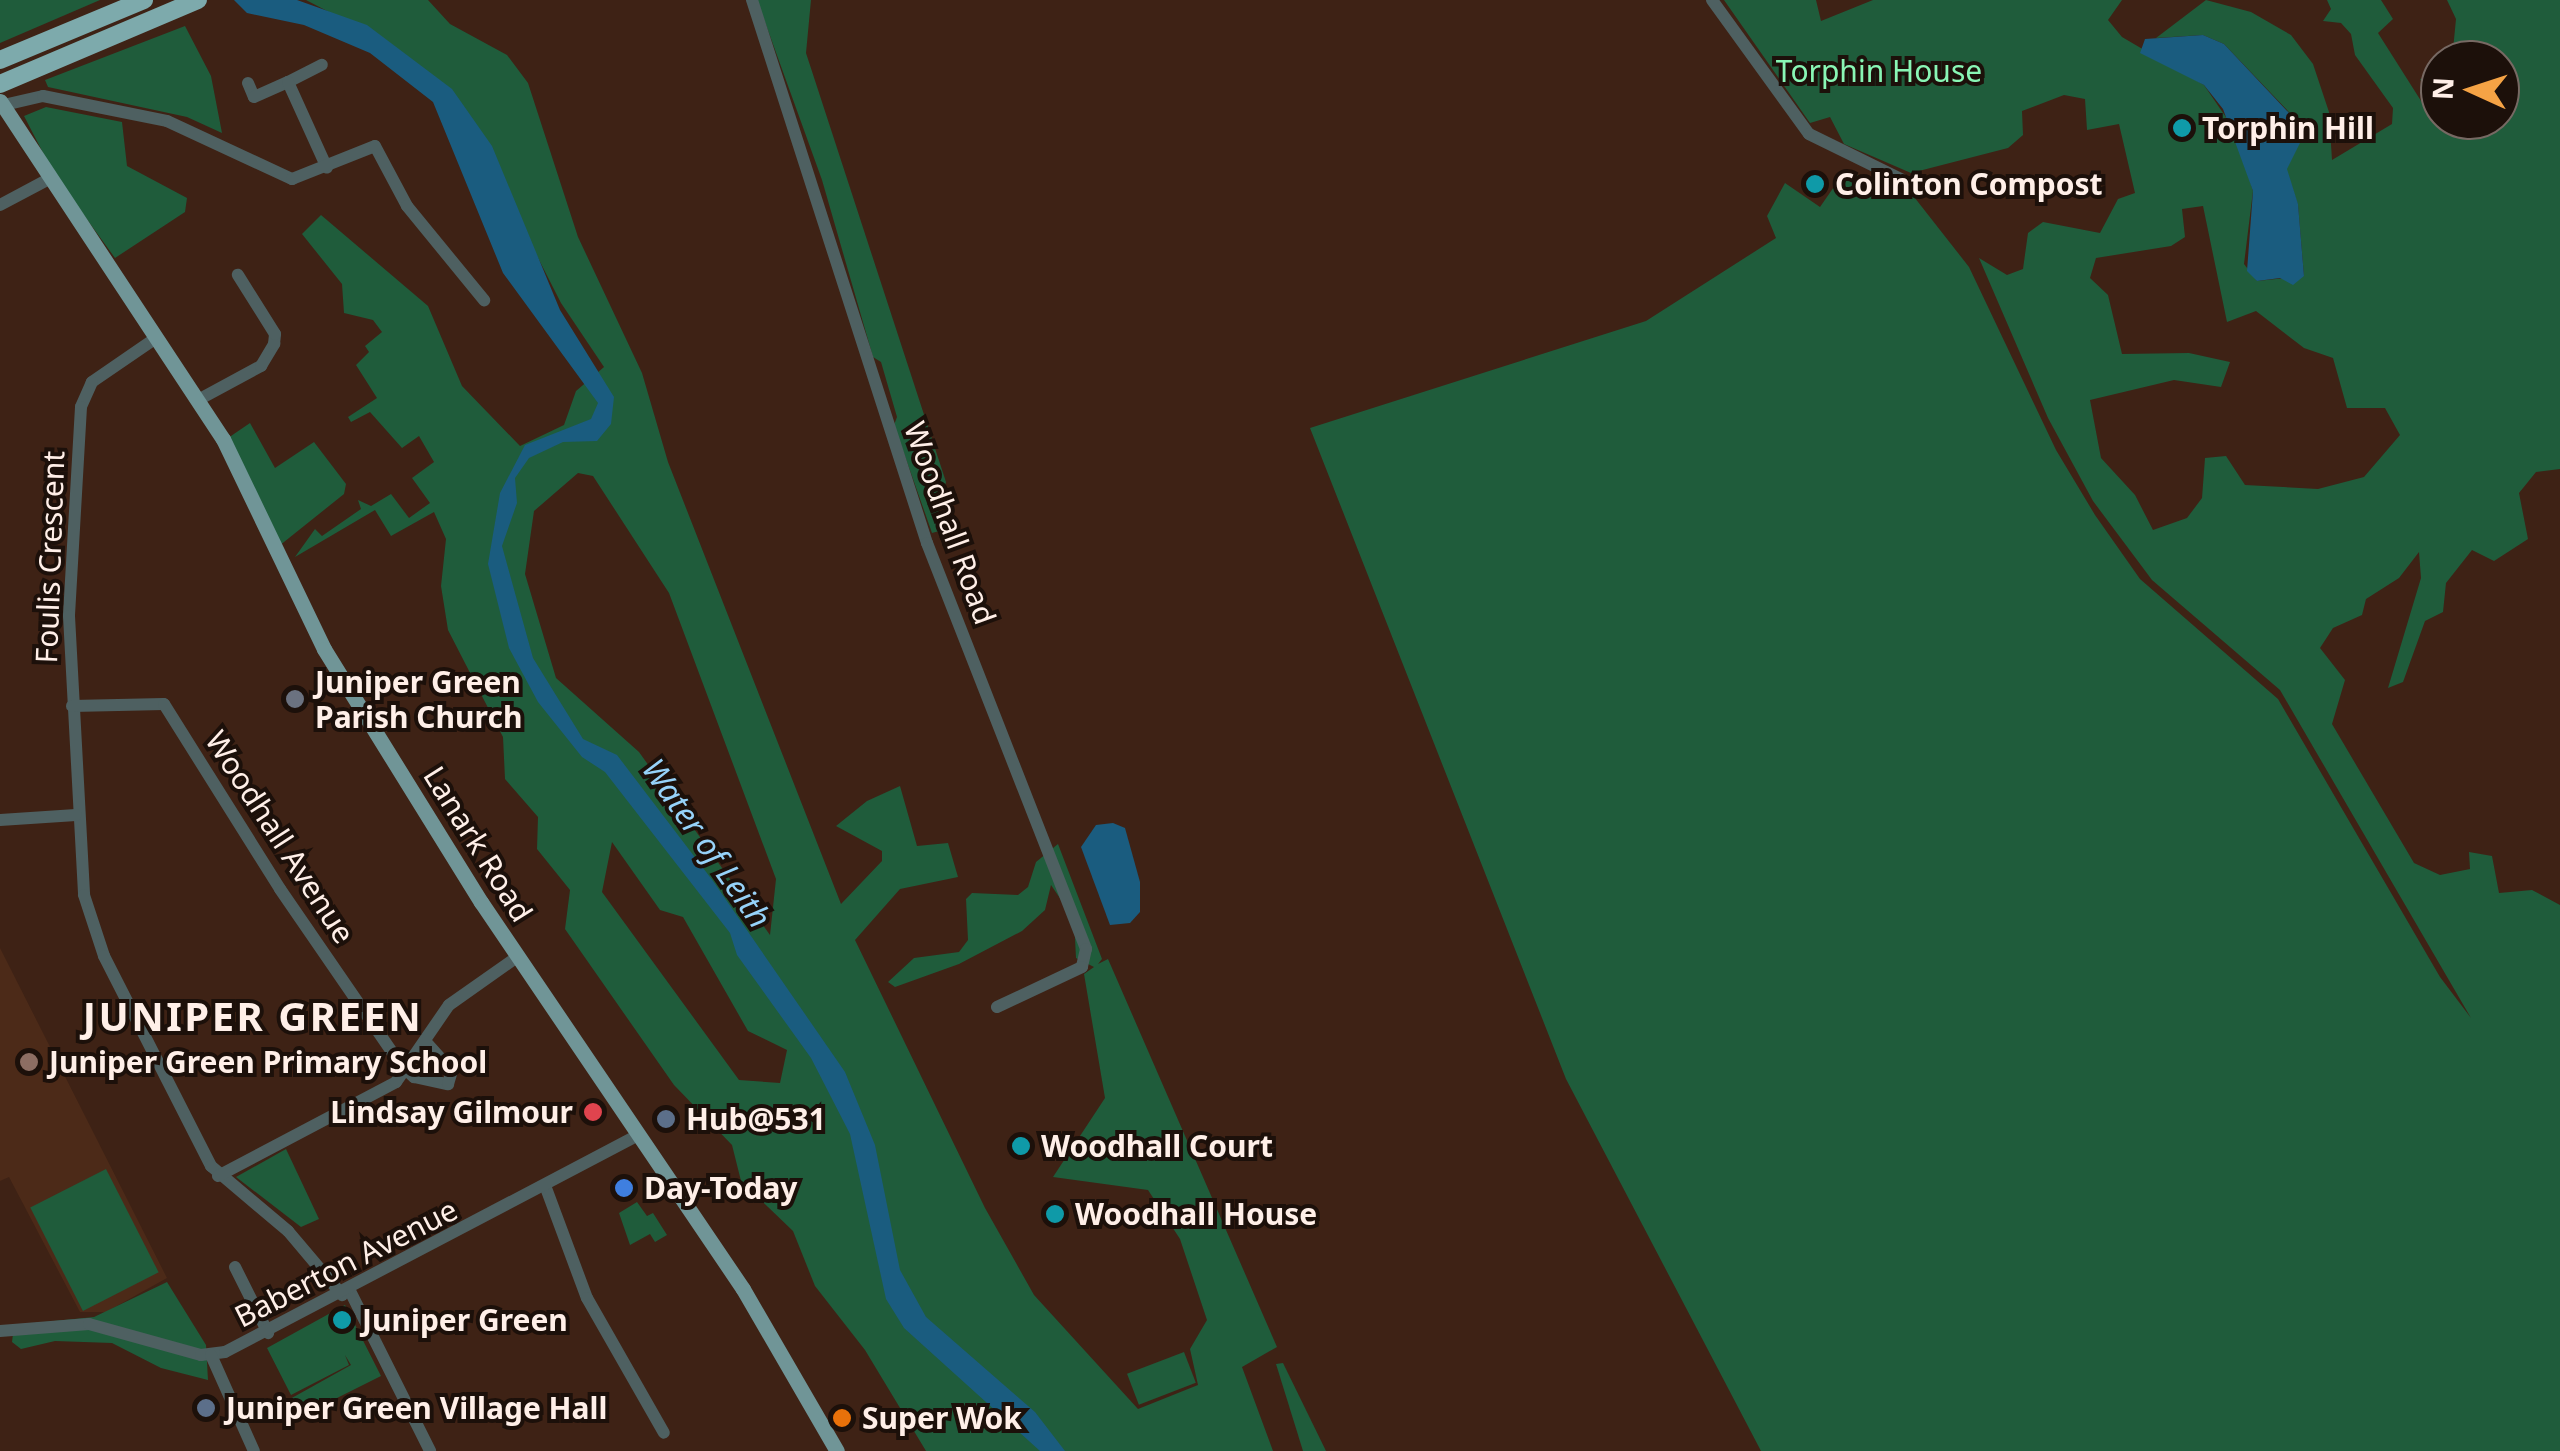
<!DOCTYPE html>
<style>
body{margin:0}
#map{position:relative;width:2560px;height:1451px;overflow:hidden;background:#3e2215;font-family:"Noto Sans",sans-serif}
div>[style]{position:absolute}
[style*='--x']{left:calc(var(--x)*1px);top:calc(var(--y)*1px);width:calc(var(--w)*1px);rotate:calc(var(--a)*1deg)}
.built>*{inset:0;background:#4c2a18}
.green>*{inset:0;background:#1f5c3b;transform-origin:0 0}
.water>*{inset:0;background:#1a5c7f}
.minor>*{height:12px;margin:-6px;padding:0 6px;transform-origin:6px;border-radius:6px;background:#4e6061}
.major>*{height:15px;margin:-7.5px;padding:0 7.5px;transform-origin:7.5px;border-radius:7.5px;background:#709597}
.highway>*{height:18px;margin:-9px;padding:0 9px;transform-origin:9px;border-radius:9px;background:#7daaac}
.dots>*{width:28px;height:28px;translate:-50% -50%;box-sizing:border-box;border:5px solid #1c100a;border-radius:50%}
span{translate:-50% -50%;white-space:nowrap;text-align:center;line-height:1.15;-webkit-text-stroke:8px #1c100a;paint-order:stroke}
.park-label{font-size:30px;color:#89f6b5}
.poi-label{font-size:30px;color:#ffefe8;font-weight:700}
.left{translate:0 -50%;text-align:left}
.right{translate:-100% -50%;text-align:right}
.street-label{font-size:30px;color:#ffefe8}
.water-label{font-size:32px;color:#96d2f9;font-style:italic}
.district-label{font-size:40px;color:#ffefe8;font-weight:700;letter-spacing:2.5px}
.north{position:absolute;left:2420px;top:40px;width:100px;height:100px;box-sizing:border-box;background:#1c100a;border:2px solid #776963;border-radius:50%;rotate:273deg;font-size:28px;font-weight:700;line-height:40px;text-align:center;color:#ffefe8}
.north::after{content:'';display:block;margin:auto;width:35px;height:45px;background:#f5a345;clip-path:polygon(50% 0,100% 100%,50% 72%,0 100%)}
</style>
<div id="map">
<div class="built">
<div style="clip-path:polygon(0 948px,167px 1278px,106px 1312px,80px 1312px,9px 1177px,0 1181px)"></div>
</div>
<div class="green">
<div style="clip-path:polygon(0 0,100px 0,0 43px)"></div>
<div style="clip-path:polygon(evenodd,306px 0,428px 0,450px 24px,507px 55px,528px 83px,578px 237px,642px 373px,668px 462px,841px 904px,882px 861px,882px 851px,836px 826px,867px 801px,900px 786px,917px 846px,948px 843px,958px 877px,900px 889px,855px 940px,985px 1208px,1034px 1295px,1138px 1409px,1198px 1385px,1190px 1349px,1207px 1320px,1180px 1239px,1148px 1190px,1053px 1177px,1105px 1098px,1084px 974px,1094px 967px,1076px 958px,1074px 919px,1051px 885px,1045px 910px,1022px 931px,959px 964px,895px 987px,888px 982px,914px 958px,959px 952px,968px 940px,966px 899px,972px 893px,1018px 895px,1028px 887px,1036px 862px,1058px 844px,1102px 959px,1098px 964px,1108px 959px,1277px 1347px,1242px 1367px,1273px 1451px,926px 1451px,865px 1350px,815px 1286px,793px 1231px,741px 1181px,732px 1145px,674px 1085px,565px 929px,570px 890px,537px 849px,538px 817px,505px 779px,503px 737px,448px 630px,441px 586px,446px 539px,434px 512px,391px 536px,375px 510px,295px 557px,315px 529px,322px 536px,361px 509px,358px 500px,371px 506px,391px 494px,409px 518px,430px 503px,412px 478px,434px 462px,419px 436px,402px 448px,370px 412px,351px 422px,348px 417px,377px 398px,356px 365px,369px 352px,365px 346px,382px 332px,373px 320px,344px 313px,342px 284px,302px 234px,321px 215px,428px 306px,462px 386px,520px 446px,564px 425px,576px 391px,604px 367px,561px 303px,503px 189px,394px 46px,306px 0,578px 473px,593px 476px,669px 593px,776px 879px,770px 935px,639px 752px,556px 678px,525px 574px,534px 511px,578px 473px,306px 0,612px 842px,660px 910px,683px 917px,748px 1031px,787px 1050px,780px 1083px,739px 1080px,602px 892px,612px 842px)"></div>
<div style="clip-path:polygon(757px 0,811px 0,806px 53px,946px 482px,938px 513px,943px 530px,932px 533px,894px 425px,897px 417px,881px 362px,873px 357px,822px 180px)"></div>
<div style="clip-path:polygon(evenodd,1724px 0,1816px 0,1821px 21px,1873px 0,2122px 0,2108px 20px,2122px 37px,2204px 85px,2234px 129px,2253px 191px,2244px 264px,2257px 281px,2304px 276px,2298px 205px,2286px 169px,2306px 130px,2224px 44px,2203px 35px,2156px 38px,2206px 0,2251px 12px,2291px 35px,2313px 64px,2329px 112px,2332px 160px,2392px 124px,2393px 108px,2355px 55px,2351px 34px,2341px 23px,2323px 21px,2331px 9px,2327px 0,2381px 0,2393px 19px,2378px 33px,2423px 104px,2433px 104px,2420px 79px,2440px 73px,2440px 120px,2500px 120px,2500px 60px,2452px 60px,2456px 19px,2447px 0,2560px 0,2560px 469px,2536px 472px,2519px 493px,2528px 539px,2494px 561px,2472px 550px,2446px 583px,2443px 612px,2425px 621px,2403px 682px,2388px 688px,2421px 578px,2419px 552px,2399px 578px,2366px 599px,2362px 615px,2333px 628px,2320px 648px,2345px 680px,2332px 724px,2414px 863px,2440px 875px,2470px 869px,2469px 852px,2492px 856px,2499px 893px,2532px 890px,2560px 905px,2560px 1451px,1761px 1451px,1566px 1079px,1310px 428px,1646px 321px,1776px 238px,1767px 216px,1785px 183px,1820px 207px,1845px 171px,1911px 193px,1969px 267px,2056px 450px,2095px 515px,2140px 579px,2278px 699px,2440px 977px,2471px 1018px,2280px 690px,2152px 580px,2093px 501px,2048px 418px,1979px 258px,2007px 275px,2023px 269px,2028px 233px,2043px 222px,2100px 233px,2118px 199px,2135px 193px,2119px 124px,2087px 130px,2085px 99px,2064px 95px,2022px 111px,2023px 135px,2008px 148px,1911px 173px,1844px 144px,1830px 117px,1810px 123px,1724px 0,2203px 206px,2227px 322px,2256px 311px,2304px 348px,2333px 358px,2347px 408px,2385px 408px,2400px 435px,2364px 477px,2318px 489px,2245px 485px,2226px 456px,2205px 458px,2202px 498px,2187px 518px,2153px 530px,2135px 495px,2101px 458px,2090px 400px,2174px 380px,2221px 387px,2230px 362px,2189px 353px,2122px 354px,2108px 295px,2090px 278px,2096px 258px,2171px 246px,2185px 237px,2182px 209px,2203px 206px)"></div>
<div style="clip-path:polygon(185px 26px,211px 76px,222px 133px,187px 117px,48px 87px,45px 80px)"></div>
<div style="clip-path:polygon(46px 107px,122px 122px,127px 166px,187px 198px,185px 212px,115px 258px,54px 174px,24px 116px)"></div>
<div style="clip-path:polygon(250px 423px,275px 468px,314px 442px,346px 484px,344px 494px,279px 546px,228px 438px)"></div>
<div style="clip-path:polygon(286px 1149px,319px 1219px,301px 1227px,236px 1177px)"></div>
<div style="left:106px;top:1169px;width:116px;height:85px;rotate:63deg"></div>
<div style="clip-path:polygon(637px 1202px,647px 1216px,653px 1213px,667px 1235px,655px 1242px,650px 1234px,630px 1245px,619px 1213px)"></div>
<div style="clip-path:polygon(167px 1282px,206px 1345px,208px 1380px,161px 1368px,112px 1343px,55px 1341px,21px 1349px,12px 1342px,14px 1325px,94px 1317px)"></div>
<div style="clip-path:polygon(345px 1305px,381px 1376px,299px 1417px,290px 1399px,351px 1365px,345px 1355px,349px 1365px,291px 1395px,267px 1348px)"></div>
<div style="left:1184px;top:1352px;width:33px;height:61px;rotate:69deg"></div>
<div style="clip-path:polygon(1283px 1363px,1326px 1451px,1303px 1451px,1276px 1364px)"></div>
</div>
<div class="water">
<div style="clip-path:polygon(234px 0,297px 0,367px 25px,452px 89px,492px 146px,560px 310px,614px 397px,611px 424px,597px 441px,563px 442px,529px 458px,515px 478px,517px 503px,502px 546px,533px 658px,583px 739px,617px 755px,713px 881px,845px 1072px,875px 1145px,900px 1270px,926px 1317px,1035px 1412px,1065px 1451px,1040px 1451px,904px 1328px,886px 1299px,850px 1134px,811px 1058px,737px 955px,730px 933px,605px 772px,582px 757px,538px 702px,509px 648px,488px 564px,500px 493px,525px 445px,591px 419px,598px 403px,503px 273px,433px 102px,370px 53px,304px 25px,247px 13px)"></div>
<div style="clip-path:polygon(2203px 35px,2224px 44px,2306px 131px,2287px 169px,2298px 204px,2304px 276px,2293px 285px,2280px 278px,2257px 281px,2247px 271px,2253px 191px,2223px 109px,2204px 85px,2140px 53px,2145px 39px)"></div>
<div style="clip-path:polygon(1113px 823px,1125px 828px,1140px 882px,1140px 912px,1130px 923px,1110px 925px,1081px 847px,1096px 825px)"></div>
</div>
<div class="minor">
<div style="--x:752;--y:0;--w:571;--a:72.14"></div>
<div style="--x:927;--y:543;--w:436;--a:68.6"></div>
<div style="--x:1086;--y:949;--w:18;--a:103"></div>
<div style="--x:1082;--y:967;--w:94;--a:154.8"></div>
<div style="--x:1712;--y:0;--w:165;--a:54.1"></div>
<div style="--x:1809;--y:134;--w:120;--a:26.1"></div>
<div style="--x:288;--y:82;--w:38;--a:-27"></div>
<div style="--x:248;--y:83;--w:15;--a:67"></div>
<div style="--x:254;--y:97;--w:37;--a:-24"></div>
<div style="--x:288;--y:82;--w:94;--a:65.6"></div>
<div style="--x:0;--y:106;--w:44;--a:-13.1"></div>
<div style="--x:43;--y:96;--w:126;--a:11.4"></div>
<div style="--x:167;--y:121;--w:138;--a:24.9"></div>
<div style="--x:292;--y:179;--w:89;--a:-21.7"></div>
<div style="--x:375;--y:146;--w:68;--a:61.9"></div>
<div style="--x:407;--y:206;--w:122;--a:50.7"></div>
<div style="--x:0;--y:205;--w:53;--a:-28"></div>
<div style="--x:156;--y:338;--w:78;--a:145.5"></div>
<div style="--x:92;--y:382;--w:27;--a:114"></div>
<div style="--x:81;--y:407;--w:209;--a:93.3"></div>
<div style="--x:69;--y:616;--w:279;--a:86.9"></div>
<div style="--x:84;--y:895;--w:64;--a:71.8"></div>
<div style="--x:104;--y:956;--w:236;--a:63"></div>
<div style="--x:211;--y:1166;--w:101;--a:40.2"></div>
<div style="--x:288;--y:1231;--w:84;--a:49.8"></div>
<div style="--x:198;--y:400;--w:72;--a:-28.4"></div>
<div style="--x:261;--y:366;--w:26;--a:-59"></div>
<div style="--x:274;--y:344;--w:10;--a:-84"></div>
<div style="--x:275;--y:334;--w:70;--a:-122.1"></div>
<div style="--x:72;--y:706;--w:92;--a:-1.2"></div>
<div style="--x:164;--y:704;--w:218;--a:57.9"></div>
<div style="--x:280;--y:889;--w:214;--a:55.5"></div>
<div style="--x:401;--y:1065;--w:18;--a:43"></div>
<div style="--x:414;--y:1077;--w:35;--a:12"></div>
<div style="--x:448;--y:1084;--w:14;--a:-73"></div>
<div style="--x:452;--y:1071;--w:36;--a:-132"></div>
<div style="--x:0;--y:820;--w:76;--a:-3.8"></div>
<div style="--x:218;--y:1176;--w:201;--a:-27.8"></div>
<div style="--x:396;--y:1082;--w:93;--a:-55.5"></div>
<div style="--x:449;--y:1005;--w:83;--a:-35.2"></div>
<div style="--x:546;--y:1188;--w:117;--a:69.6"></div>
<div style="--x:587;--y:1298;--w:155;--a:60.3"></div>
<div style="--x:235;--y:1267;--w:74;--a:63.4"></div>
<div style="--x:350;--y:1291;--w:179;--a:63.4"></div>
<div style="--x:0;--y:1331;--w:89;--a:-4.5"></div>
<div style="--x:89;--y:1324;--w:116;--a:15.5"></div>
<div style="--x:201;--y:1355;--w:24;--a:-7"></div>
<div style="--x:225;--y:1352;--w:467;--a:-27.7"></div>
<div style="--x:211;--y:1355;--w:105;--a:65.9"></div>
</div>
<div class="major">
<div style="--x:0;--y:101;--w:405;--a:56.6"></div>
<div style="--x:223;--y:439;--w:233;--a:64.3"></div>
<div style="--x:324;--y:649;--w:298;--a:58.2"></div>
<div style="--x:481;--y:902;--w:467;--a:55.9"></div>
<div style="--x:743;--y:1289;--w:187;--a:59.9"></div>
</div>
<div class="highway">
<div style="--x:0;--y:60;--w:156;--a:-22.6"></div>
<div style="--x:0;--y:84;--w:215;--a:-23"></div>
</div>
<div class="dots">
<div style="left:2182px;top:128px;background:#0f9aa8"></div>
<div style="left:1815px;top:184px;background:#0f9aa8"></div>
<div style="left:295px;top:699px;background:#6b7280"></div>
<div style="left:29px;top:1062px;background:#8d6e63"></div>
<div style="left:593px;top:1112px;background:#e0444e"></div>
<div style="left:666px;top:1119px;background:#5c6f8a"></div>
<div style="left:1021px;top:1146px;background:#0f9aa8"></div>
<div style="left:624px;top:1188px;background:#3f7fe0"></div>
<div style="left:1055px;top:1214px;background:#0f9aa8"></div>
<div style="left:342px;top:1320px;background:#0f9aa8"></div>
<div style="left:206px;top:1408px;background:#5c6f8a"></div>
<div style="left:842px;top:1418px;background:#e8710a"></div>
</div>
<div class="park-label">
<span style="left:1879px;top:71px">Torphin House</span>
</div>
<div class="poi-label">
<span class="left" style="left:2202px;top:128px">Torphin Hill</span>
<span class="left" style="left:1835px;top:184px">Colinton Compost</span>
<span class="left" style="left:315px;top:699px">Juniper Green<br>Parish Church</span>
<span class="left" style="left:49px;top:1062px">Juniper Green Primary School</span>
<span class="right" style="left:573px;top:1112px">Lindsay Gilmour</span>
<span class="left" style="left:686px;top:1119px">Hub@531</span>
<span class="left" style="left:1041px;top:1146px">Woodhall Court</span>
<span class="left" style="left:644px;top:1188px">Day-Today</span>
<span class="left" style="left:1075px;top:1214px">Woodhall House</span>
<span class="left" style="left:362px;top:1320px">Juniper Green</span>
<span class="left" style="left:226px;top:1408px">Juniper Green Village Hall</span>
<span class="left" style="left:862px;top:1418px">Super Wok</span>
</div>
<div class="street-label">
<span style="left:950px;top:523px;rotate:70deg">Woodhall Road</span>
<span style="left:50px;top:557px;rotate:-88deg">Foulis Crescent</span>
<span style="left:280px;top:837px;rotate:57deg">Woodhall Avenue</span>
<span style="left:478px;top:844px;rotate:58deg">Lanark Road</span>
<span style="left:346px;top:1263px;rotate:-27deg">Baberton Avenue</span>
</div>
<div class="water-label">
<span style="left:707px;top:843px;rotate:55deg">Water of Leith</span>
</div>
<div class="district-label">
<span style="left:253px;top:1016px">JUNIPER GREEN</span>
</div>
<div class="north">N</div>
</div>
